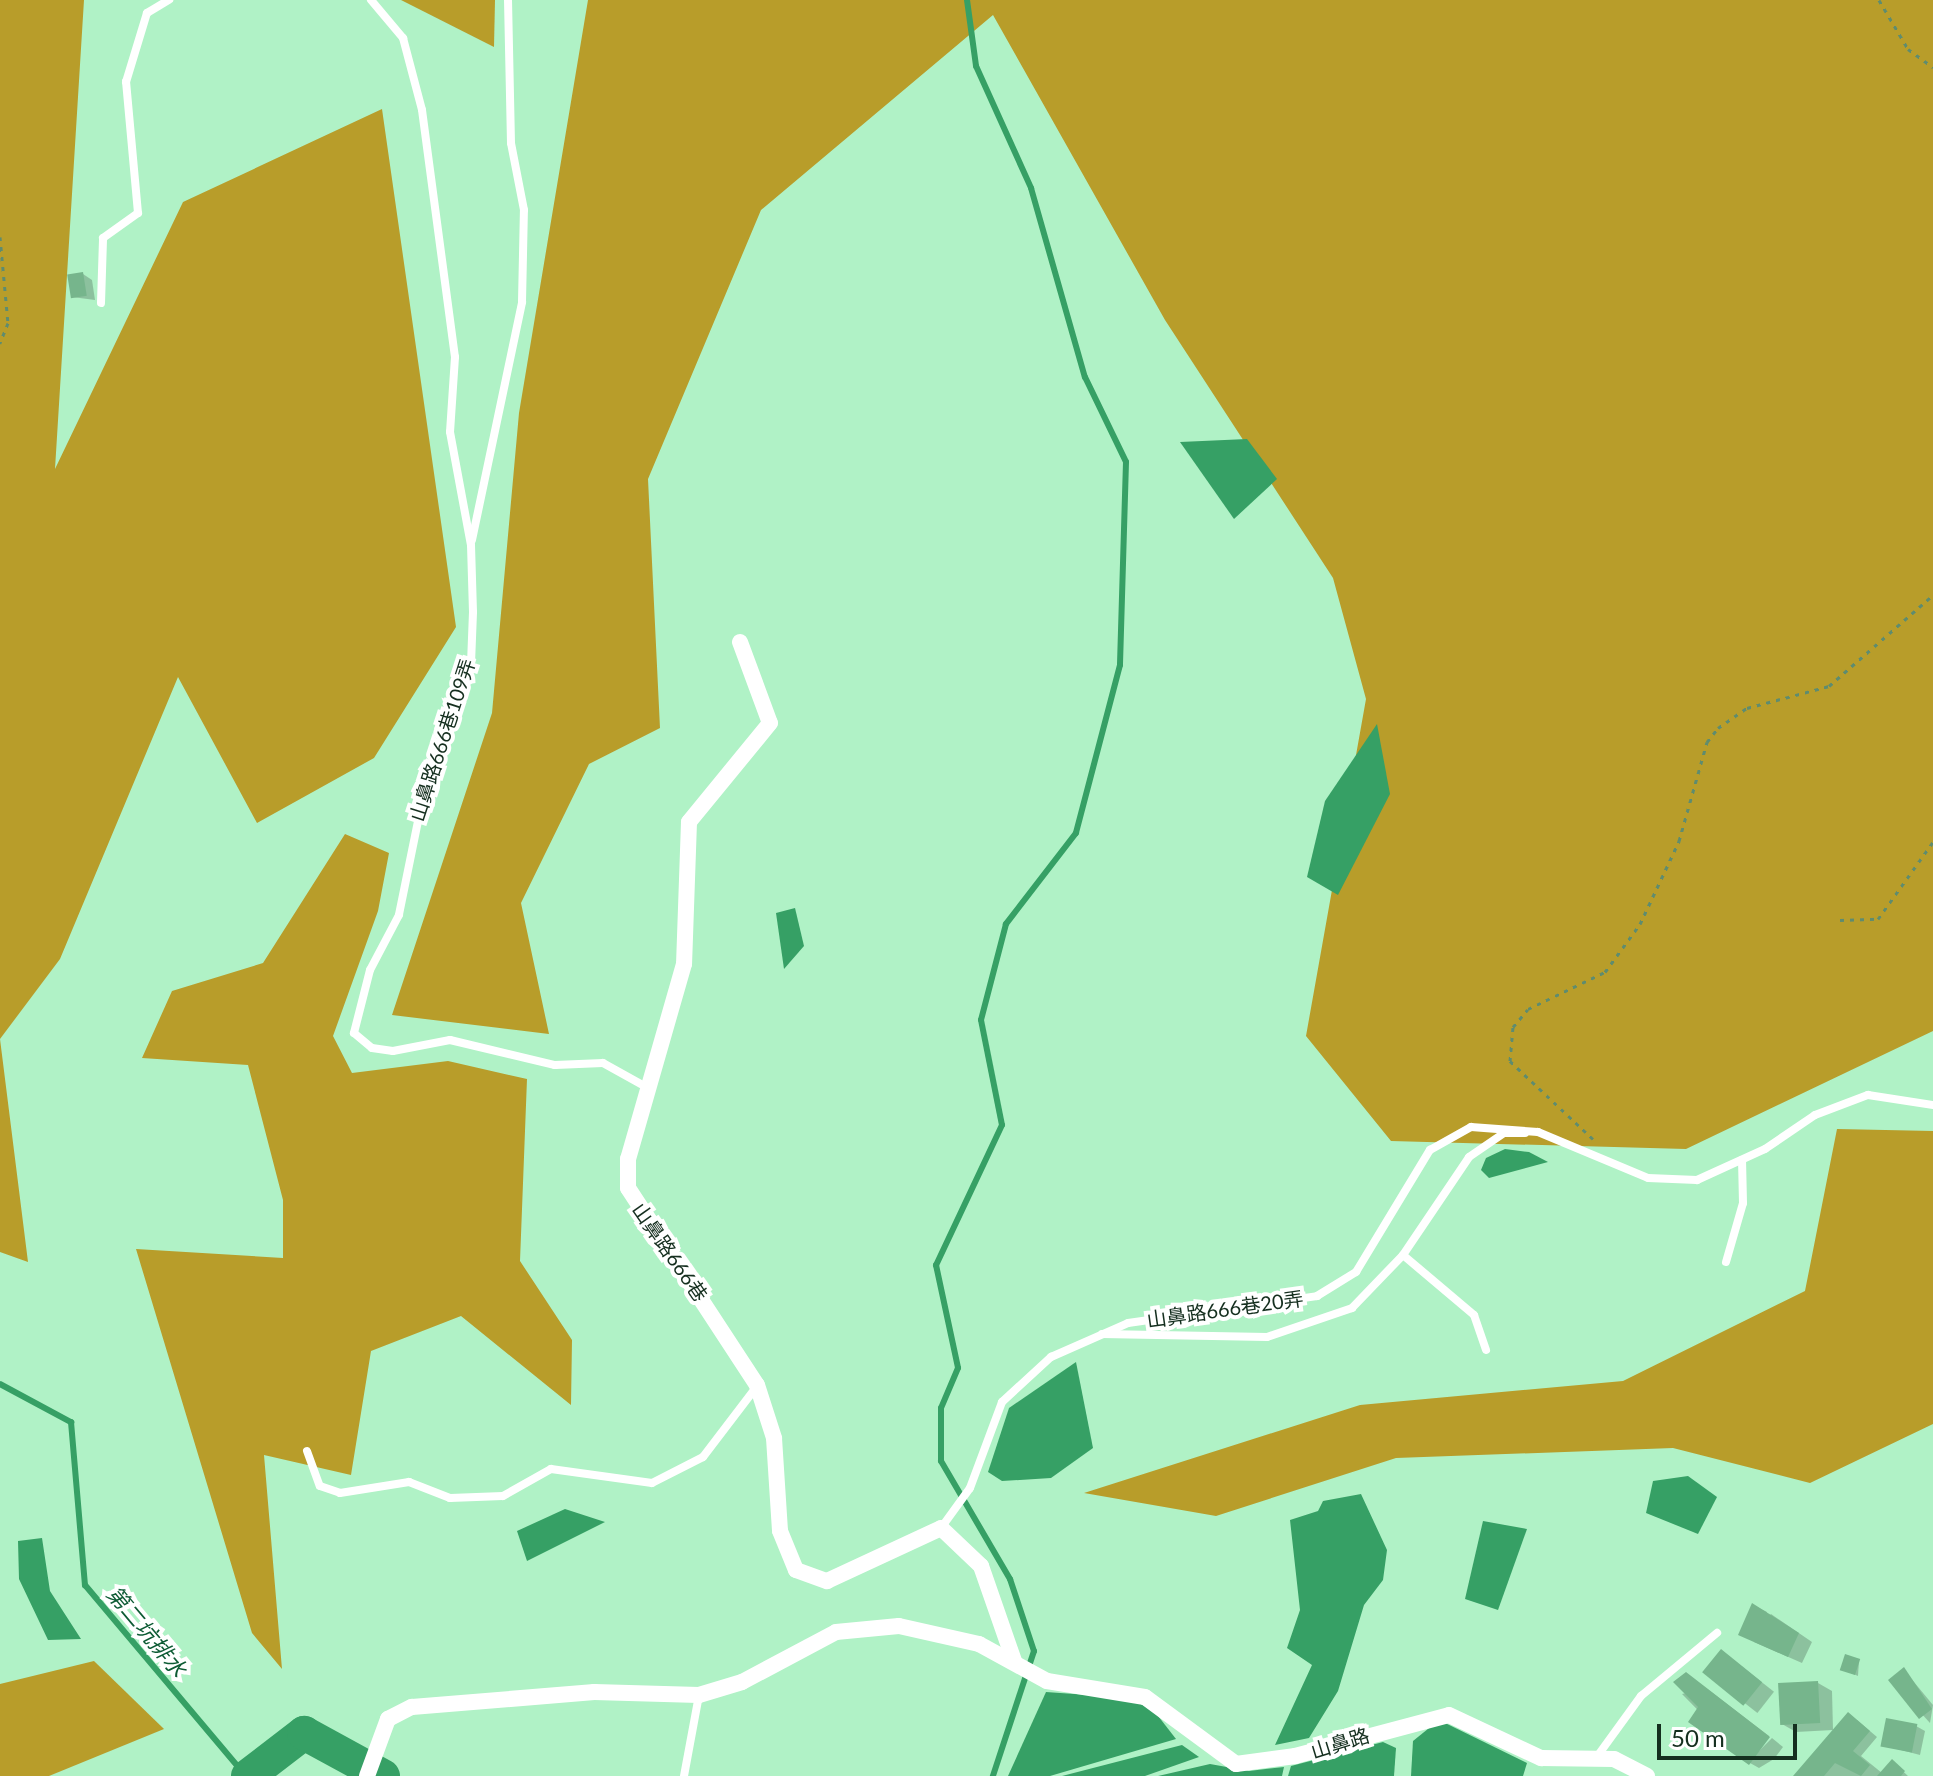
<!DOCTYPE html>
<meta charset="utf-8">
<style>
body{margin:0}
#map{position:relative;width:1933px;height:1776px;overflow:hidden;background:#b0f2c6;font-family:Lato,"Noto Sans TC",sans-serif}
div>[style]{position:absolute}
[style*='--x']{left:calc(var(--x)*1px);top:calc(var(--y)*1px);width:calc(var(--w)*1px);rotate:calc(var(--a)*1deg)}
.forest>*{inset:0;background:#b89d2a}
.water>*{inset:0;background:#36a065}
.shadow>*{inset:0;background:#0003;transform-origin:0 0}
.stream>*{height:6px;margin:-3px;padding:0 3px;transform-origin:3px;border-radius:3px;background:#36a065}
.river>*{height:34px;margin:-17px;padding:0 17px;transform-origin:17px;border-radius:17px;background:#36a065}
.building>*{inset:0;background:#76b58c;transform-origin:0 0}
.path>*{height:3px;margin-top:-1.5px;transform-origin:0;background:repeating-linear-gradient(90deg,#5f8c6e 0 4px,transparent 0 10px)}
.service>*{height:8px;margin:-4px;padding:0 4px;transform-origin:4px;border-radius:4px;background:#fff}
.minor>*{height:16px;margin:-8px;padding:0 8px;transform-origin:8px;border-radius:8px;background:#fff}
span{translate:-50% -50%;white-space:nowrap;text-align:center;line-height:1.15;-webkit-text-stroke:8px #fff;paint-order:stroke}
.street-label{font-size:20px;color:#152f1f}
.water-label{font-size:22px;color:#0d5b34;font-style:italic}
.scale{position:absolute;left:1657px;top:1724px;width:140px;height:36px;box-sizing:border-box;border:4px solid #152f1f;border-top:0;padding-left:10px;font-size:24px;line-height:28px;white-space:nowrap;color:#152f1f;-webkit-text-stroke:6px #fff;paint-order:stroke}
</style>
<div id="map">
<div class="forest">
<div style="clip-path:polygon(0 0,84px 0,55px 469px,183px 202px,382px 109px,456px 627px,374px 758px,257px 823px,178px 677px,60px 959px,0 1039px,28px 1262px,0 1252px)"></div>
<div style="clip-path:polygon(401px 0,495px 0,494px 47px)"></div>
<div style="clip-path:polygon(588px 0,1933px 0,1933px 1031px,1686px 1149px,1391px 1141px,1306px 1036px,1366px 699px,1333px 578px,1165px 320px,993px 15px,761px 210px,648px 479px,660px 728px,589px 764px,521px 903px,549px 1034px,392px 1015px,492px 713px,519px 413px)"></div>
<div style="clip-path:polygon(345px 834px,389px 853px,378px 911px,333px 1036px,352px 1073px,448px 1061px,527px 1079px,520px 1261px,572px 1340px,571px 1405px,461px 1316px,371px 1351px,351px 1475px,264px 1455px,282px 1669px,252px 1633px,136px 1249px,283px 1258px,283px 1200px,248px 1065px,142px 1058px,172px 991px,263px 963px)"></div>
<div style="clip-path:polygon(1837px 1129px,1933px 1131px,1933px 1424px,1810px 1483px,1673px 1448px,1396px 1458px,1216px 1516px,1084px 1493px,1360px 1405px,1623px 1381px,1805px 1291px)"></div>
<div style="clip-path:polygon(94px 1661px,164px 1729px,49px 1776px,0 1776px,0 1684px)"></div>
</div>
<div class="water">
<div style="clip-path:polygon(1247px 439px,1277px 479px,1234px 519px,1180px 442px)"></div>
<div style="clip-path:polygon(1377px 724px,1390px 794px,1338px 895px,1307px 877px,1325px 801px)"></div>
<div style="clip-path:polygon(795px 908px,804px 946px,784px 969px,776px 913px)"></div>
<div style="clip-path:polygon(1505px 1149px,1529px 1152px,1548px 1162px,1489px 1178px,1481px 1170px,1486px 1158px)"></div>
<div style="clip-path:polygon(1076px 1362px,1093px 1448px,1051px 1478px,1002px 1481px,988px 1472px,1009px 1408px)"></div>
<div style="clip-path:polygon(1688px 1476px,1717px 1497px,1698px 1534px,1646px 1513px,1653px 1481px)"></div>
<div style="clip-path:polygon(1361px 1494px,1387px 1550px,1383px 1580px,1364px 1605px,1338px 1691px,1309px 1738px,1275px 1745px,1312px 1665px,1287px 1648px,1300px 1610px,1290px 1520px,1318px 1511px,1323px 1501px)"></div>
<div style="clip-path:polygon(565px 1509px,605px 1522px,527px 1561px,517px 1531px)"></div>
<div style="clip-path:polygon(1483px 1521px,1527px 1529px,1498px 1610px,1465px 1599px)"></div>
<div style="clip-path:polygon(42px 1538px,50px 1591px,81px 1639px,48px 1640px,19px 1579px,18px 1541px)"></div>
<div style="clip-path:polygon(1046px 1692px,1131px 1698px,1155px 1712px,1176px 1739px,1050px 1776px,1008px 1776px)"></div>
<div style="clip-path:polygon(1439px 1720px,1527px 1763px,1523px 1776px,1411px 1776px,1413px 1741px)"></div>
<div style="clip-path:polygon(1383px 1742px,1396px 1748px,1394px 1776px,1288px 1776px,1291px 1766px)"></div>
<div style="clip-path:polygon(1182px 1745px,1199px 1757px,1145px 1776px,1062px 1776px)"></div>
<div style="clip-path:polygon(1210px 1764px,1249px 1771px,1284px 1767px,1282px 1776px,1158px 1776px)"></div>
</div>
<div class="shadow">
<div style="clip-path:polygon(83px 274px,92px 280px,95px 300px,72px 297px)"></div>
<div style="clip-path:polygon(1753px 1605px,1767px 1612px,1761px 1626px,1771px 1614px,1812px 1642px,1802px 1663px,1754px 1642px)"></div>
<div style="left:1722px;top:1651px;width:66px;height:27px;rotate:38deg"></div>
<div style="clip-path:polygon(1859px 1661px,1858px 1676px,1846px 1671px)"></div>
<div style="clip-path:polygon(1904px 1670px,1933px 1705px,1930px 1723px,1891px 1680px)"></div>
<div style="clip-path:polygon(1818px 1683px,1832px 1691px,1833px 1730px,1796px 1732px,1782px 1724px)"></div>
<div style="clip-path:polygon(1706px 1688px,1769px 1736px,1757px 1753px,1772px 1738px,1783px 1747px,1774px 1759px,1759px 1768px,1750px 1763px,1682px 1694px)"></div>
<div style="clip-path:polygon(1857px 1720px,1877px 1737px,1861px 1756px,1882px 1773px,1892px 1761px,1908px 1776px,1796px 1776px)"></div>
<div style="clip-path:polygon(1916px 1726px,1925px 1731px,1920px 1755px,1882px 1745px)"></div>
</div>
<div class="stream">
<div style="--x:967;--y:0;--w:67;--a:82.2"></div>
<div style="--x:976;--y:66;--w:134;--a:65.7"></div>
<div style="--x:1031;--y:188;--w:197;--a:74.1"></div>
<div style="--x:1085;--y:377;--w:94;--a:64.2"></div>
<div style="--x:1126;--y:462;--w:203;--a:91.7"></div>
<div style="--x:1120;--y:665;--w:174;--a:104.7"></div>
<div style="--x:1076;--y:833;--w:115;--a:127.6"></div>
<div style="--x:1006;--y:924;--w:99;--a:104.6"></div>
<div style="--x:981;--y:1020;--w:107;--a:78.7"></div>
<div style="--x:1002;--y:1125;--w:155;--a:115.2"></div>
<div style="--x:936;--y:1265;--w:105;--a:77.9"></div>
<div style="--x:958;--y:1368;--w:43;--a:113"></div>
<div style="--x:941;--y:1408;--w:53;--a:90"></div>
<div style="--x:941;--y:1461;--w:137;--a:59.7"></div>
<div style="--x:1010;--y:1579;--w:76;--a:71.6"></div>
<div style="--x:1034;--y:1651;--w:132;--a:108.2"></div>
<div style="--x:0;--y:1384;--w:81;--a:28.2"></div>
<div style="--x:71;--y:1422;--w:164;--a:85.1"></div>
<div style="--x:85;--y:1585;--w:250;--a:49.9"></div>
</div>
<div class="river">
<div style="--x:248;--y:1776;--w:71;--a:-37.5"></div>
<div style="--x:304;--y:1733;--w:90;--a:28.6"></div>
</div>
<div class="building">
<div style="left:83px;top:272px;width:24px;height:16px;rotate:81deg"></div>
<div style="clip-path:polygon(1752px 1603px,1799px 1633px,1788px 1657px,1738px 1635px)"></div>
<div style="left:1721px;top:1649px;width:53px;height:30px;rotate:39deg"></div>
<div style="left:1845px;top:1654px;width:16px;height:17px;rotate:18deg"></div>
<div style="clip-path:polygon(1904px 1667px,1932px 1709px,1919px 1719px,1888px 1680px)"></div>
<div style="clip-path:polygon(1686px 1672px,1770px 1737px,1749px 1765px,1688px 1722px,1698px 1707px,1673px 1682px)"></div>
<div style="left:1818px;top:1681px;width:42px;height:40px;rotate:87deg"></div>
<div style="clip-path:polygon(1848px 1712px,1870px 1731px,1853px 1751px,1870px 1765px,1861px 1776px,1835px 1763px,1824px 1776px,1793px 1776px)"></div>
<div style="left:1886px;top:1718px;width:32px;height:29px;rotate:11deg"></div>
<div style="clip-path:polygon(1892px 1759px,1905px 1771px,1901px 1776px,1877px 1776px)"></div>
</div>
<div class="path">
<div style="--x:1879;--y:0;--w:57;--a:59.4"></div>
<div style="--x:1908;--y:49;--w:31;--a:36"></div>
<div style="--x:0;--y:237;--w:86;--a:84.7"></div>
<div style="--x:8;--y:323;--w:22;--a:112"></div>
<div style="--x:1840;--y:920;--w:38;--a:-2"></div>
<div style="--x:1878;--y:919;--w:95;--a:-54.5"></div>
<div style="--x:1593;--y:1139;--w:114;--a:-136.8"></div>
<div style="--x:1510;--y:1061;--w:34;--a:-85"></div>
<div style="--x:1513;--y:1027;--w:23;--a:-50"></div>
<div style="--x:1528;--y:1009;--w:85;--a:-25.7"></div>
<div style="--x:1605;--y:972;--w:59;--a:-53.9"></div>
<div style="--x:1640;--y:924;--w:92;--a:-64.8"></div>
<div style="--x:1679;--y:841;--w:103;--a:-74.2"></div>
<div style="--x:1707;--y:742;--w:18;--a:-52"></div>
<div style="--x:1718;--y:728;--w:35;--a:-35"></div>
<div style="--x:1747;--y:708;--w:85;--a:-15"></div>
<div style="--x:1829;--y:686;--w:138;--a:-41.2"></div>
</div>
<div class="service">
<div style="--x:371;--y:0;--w:50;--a:49.9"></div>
<div style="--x:403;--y:38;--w:74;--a:75.2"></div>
<div style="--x:422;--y:110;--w:249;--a:82.4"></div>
<div style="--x:455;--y:357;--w:75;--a:93.8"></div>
<div style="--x:450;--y:432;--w:115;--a:79.5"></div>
<div style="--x:471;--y:545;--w:67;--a:88.3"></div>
<div style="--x:473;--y:612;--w:53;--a:92.2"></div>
<div style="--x:471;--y:665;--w:115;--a:111.9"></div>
<div style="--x:428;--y:772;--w:146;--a:101.5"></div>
<div style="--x:399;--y:915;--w:62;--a:117.8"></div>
<div style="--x:370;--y:970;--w:65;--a:104.3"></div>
<div style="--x:354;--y:1033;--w:23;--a:40"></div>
<div style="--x:372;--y:1048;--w:21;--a:8"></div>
<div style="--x:393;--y:1051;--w:58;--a:-10.9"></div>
<div style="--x:450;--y:1040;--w:108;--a:13.4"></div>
<div style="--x:555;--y:1065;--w:48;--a:-2.4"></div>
<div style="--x:603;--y:1063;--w:51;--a:29.1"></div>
<div style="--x:101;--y:303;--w:65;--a:-88.2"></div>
<div style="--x:103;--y:238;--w:43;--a:-35.5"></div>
<div style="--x:138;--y:213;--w:132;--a:-95.2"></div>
<div style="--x:126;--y:82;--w:72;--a:-73.1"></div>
<div style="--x:147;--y:13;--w:26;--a:-31"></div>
<div style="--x:472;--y:540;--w:243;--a:-78.1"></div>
<div style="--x:522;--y:302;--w:92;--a:-88.8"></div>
<div style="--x:524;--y:210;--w:68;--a:-101"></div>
<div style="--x:511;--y:143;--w:143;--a:-91.2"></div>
<div style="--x:1403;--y:1255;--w:93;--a:40.2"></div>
<div style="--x:1474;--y:1315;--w:37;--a:71"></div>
<div style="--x:1726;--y:1262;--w:61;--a:-73.9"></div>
<div style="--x:1743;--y:1203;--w:43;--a:-91.3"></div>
<div style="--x:1102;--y:1334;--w:165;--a:1"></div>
<div style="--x:1267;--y:1337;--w:90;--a:-18.8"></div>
<div style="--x:1352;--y:1308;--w:74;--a:-46.1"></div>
<div style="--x:1403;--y:1255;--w:118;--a:-56"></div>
<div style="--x:1469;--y:1157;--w:42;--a:-34.4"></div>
<div style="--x:1504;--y:1133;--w:21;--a:0"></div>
<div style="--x:307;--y:1451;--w:37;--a:70"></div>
<div style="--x:320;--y:1486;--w:21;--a:19"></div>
<div style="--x:340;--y:1493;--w:70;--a:-9.1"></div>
<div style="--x:409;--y:1482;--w:44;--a:21.3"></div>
<div style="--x:450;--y:1498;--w:53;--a:-2.2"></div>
<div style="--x:503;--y:1496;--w:55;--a:-29.4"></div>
<div style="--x:551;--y:1469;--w:102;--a:7.9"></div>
<div style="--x:652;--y:1483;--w:57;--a:-27"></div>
<div style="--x:703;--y:1457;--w:89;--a:-52.7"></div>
<div style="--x:941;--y:1528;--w:49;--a:-54.1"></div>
<div style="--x:970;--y:1488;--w:92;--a:-69.6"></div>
<div style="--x:1002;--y:1402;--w:67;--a:-42.6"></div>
<div style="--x:1051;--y:1357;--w:84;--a:-23.8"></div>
<div style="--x:1128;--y:1323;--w:191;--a:-8.1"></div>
<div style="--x:1317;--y:1296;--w:46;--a:-31.6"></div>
<div style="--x:1356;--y:1272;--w:143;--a:-58.8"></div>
<div style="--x:1430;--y:1150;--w:47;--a:-29.3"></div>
<div style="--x:1471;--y:1127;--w:67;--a:4.3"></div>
<div style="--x:1538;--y:1132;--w:119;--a:22.7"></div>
<div style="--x:1648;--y:1178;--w:49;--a:2.3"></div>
<div style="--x:1697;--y:1180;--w:75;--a:-24.5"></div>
<div style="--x:1765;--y:1149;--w:60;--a:-34.2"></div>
<div style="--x:1815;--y:1115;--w:57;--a:-20.7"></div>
<div style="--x:1868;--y:1095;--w:66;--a:8.7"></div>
<div style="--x:1596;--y:1758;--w:77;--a:-54"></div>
<div style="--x:1641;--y:1696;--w:99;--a:-39.7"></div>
<div style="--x:684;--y:1776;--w:82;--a:-79.5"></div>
</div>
<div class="minor">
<div style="--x:740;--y:642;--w:86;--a:69.7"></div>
<div style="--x:770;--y:723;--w:128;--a:129.3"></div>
<div style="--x:689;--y:822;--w:142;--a:92"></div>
<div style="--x:684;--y:964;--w:203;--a:106"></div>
<div style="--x:628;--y:1159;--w:29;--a:90"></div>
<div style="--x:628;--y:1188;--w:235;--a:56.8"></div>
<div style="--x:757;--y:1385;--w:56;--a:72.2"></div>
<div style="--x:774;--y:1438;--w:93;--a:86.3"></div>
<div style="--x:780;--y:1531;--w:42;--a:67.7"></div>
<div style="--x:796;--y:1570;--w:33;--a:20"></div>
<div style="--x:827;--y:1581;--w:126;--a:-24.9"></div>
<div style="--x:941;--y:1528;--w:55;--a:43.5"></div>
<div style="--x:981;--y:1566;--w:101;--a:70.8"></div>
<div style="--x:367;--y:1776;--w:61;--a:-69.8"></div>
<div style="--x:388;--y:1719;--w:27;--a:-27"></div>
<div style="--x:412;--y:1707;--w:183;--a:-4.7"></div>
<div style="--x:594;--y:1692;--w:105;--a:1.6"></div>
<div style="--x:699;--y:1695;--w:45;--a:-16.8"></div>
<div style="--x:742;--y:1682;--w:106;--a:-28"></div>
<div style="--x:836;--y:1632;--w:63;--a:-5.4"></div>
<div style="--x:899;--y:1626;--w:82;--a:12.7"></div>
<div style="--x:979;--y:1644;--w:77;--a:28.6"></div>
<div style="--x:1047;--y:1681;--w:99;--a:9.3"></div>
<div style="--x:1145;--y:1697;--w:113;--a:36.4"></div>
<div style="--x:1236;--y:1764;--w:60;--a:-7.7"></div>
<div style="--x:1295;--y:1756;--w:159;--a:-14.9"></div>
<div style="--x:1449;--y:1715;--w:102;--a:25.1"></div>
<div style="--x:1541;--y:1758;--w:73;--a:0.8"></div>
<div style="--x:1614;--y:1759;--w:37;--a:27"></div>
</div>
<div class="street-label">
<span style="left:442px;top:740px;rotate:-72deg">山鼻路666巷109弄</span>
<span style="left:670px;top:1252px;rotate:55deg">山鼻路666巷</span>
<span style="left:1225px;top:1309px;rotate:-8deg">山鼻路666巷20弄</span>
<span style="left:1340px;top:1743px;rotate:-17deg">山鼻路</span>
</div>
<div class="water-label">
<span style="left:147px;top:1631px;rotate:50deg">第二坑排水</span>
</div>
<div class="scale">50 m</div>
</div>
